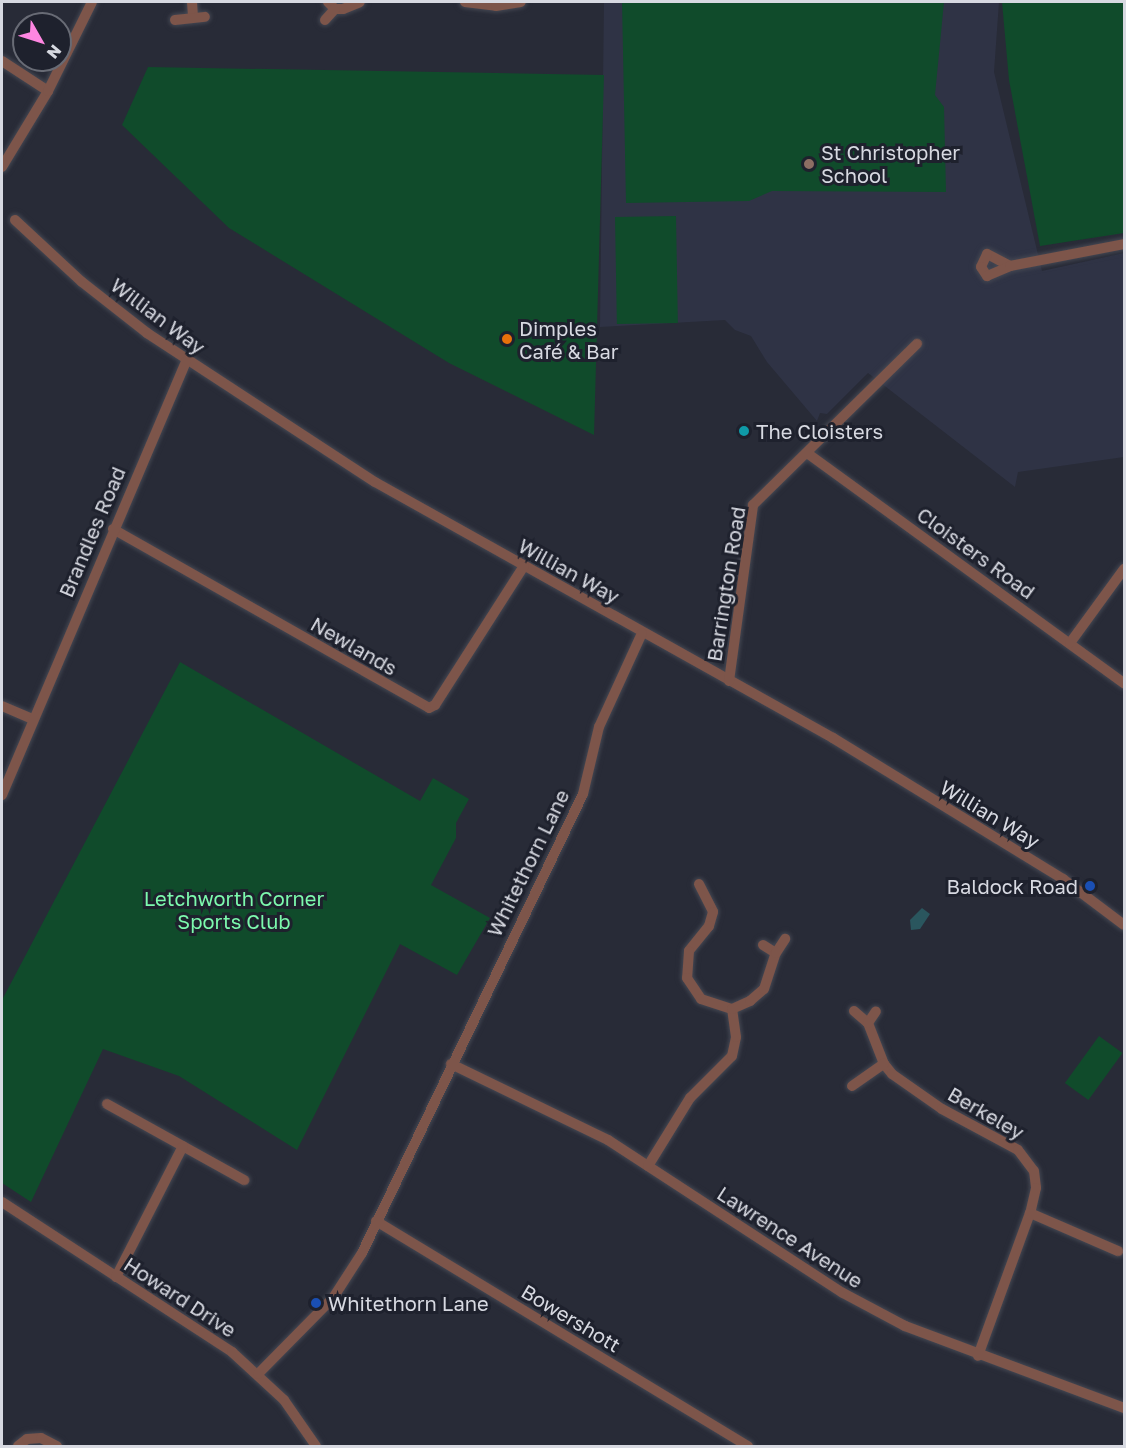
<!DOCTYPE html>
<meta charset="utf-8">
<style>
body{margin:0}
#map{position:relative;width:1126px;height:1448px;overflow:hidden;background:#282b37;font-family:"Golos Text",sans-serif}
div>[style]{position:absolute}
[style*='--x']{left:calc(var(--x)*1px);top:calc(var(--y)*1px);width:calc(var(--w)*1px);rotate:calc(var(--a)*1deg)}
.built>*{inset:0;background:#2f3345}
.green>*{inset:0;background:#104b2b;transform-origin:0 0}
.water>*{inset:0;background:#2a565e}
.roads{filter:drop-shadow(0 0 2px #444752) drop-shadow(0 0 2px #444752)}
.street>*{height:10px;margin:-5px;padding:0 5px;transform-origin:5px;border-radius:5px;background:#7d554a}
.dots>*{width:16px;height:16px;translate:-50% -50%;box-sizing:border-box;border:3px solid #1e212d;border-radius:50%}
span{translate:-50% -50%;white-space:nowrap;text-align:center;line-height:1.15;-webkit-text-stroke:6px #1e212d;paint-order:stroke}
.poi-label{font-size:20px;color:#d7d9e1}
.left{translate:0 -50%;text-align:left}
.right{translate:-100% -50%;text-align:right}
.street-label{font-size:20px;color:#d7d9e1}
.park-label{font-size:20px;color:#7cf9ad}
.frame{position:absolute;inset:0;border:3px solid #d7d9e1;pointer-events:none}
.north{position:absolute;left:12px;top:12px;width:60px;height:60px;box-sizing:border-box;background:#1e212d;border:2px solid #686b75;border-radius:50%;rotate:129deg;font-size:16px;font-weight:700;line-height:24px;text-align:center;color:#d7d9e1}
.north::after{content:'';display:block;margin:auto;width:21px;height:27px;background:#fe86e1;clip-path:polygon(50% 0,100% 100%,50% 72%,0 100%)}
</style>
<div id="map">
<div class="built">
<div style="clip-path:polygon(604px 2px,999px 2px,994px 72px,1042px 271px,1124px 253px,1124px 457px,1018px 472px,1015px 487px,868px 373px,827px 414px,820px 413px,817px 421px,767px 362px,751px 336px,735px 330px,725px 320px,600px 327px)"></div>
</div>
<div class="green">
<div style="clip-path:polygon(622px 2px,944px 2px,935px 95px,944px 107px,946px 192px,772px 191px,749px 201px,626px 203px)"></div>
<div style="clip-path:polygon(1002px 2px,1124px 2px,1124px 233px,1040px 246px,1009px 80px)"></div>
<div style="clip-path:polygon(148px 67px,604px 75px,594px 435px,449px 363px,229px 228px,122px 125px)"></div>
<div style="left:676px;top:216px;width:107px;height:61px;rotate:89deg"></div>
<div style="clip-path:polygon(180px 662px,420px 801px,433px 778px,469px 799px,456px 823px,456px 838px,431px 885px,490px 918px,457px 975px,400px 944px,297px 1150px,179px 1076px,103px 1049px,31px 1202px,2px 1183px,2px 1000px)"></div>
<div style="left:1099px;top:1036px;width:29px;height:58px;rotate:36deg"></div>
</div>
<div class="water">
<div style="clip-path:polygon(922px 908px,930px 914px,920px 929px,911px 930px,910px 920px)"></div>
</div>
<div class="roads">
<div class="street">
<div style="--x:192;--y:2;--w:15;--a:86"></div>
<div style="--x:328;--y:2;--w:10;--a:45"></div>
<div style="--x:335;--y:9;--w:8;--a:0"></div>
<div style="--x:343;--y:9;--w:18;--a:-22"></div>
<div style="--x:465;--y:2;--w:31;--a:7"></div>
<div style="--x:496;--y:6;--w:25;--a:-9"></div>
<div style="--x:175;--y:20;--w:30;--a:-6"></div>
<div style="--x:325;--y:20;--w:15;--a:-48"></div>
<div style="--x:2;--y:61;--w:55;--a:33.1"></div>
<div style="--x:2;--y:167;--w:89;--a:-58.8"></div>
<div style="--x:48;--y:91;--w:99;--a:-63.7"></div>
<div style="--x:15;--y:220;--w:91;--a:42.8"></div>
<div style="--x:82;--y:282;--w:83;--a:38.1"></div>
<div style="--x:147;--y:333;--w:272;--a:33.2"></div>
<div style="--x:375;--y:482;--w:525;--a:29.2"></div>
<div style="--x:833;--y:738;--w:270;--a:31.5"></div>
<div style="--x:1063;--y:879;--w:76;--a:37"></div>
<div style="--x:1010;--y:266;--w:26;--a:-152"></div>
<div style="--x:987;--y:254;--w:14;--a:115"></div>
<div style="--x:981;--y:267;--w:11;--a:56"></div>
<div style="--x:987;--y:276;--w:25;--a:-23"></div>
<div style="--x:1010;--y:266;--w:116;--a:-10.9"></div>
<div style="--x:807;--y:453;--w:392;--a:36"></div>
<div style="--x:113;--y:529;--w:363;--a:29.5"></div>
<div style="--x:429;--y:708;--w:7;--a:-27"></div>
<div style="--x:435;--y:705;--w:165;--a:-57.4"></div>
<div style="--x:1070;--y:643;--w:92;--a:-53.9"></div>
<div style="--x:729;--y:681;--w:178;--a:-82.2"></div>
<div style="--x:753;--y:505;--w:230;--a:-44.5"></div>
<div style="--x:2;--y:706;--w:34;--a:23"></div>
<div style="--x:2;--y:795;--w:471;--a:-67"></div>
<div style="--x:699;--y:884;--w:31;--a:63"></div>
<div style="--x:713;--y:912;--w:15;--a:106"></div>
<div style="--x:709;--y:926;--w:32;--a:129"></div>
<div style="--x:689;--y:951;--w:27;--a:94"></div>
<div style="--x:687;--y:978;--w:25;--a:56"></div>
<div style="--x:701;--y:999;--w:33;--a:18"></div>
<div style="--x:763;--y:945;--w:15;--a:32"></div>
<div style="--x:854;--y:1011;--w:18;--a:41"></div>
<div style="--x:868;--y:1023;--w:44;--a:68.7"></div>
<div style="--x:884;--y:1064;--w:13;--a:51"></div>
<div style="--x:892;--y:1074;--w:61;--a:35"></div>
<div style="--x:942;--y:1109;--w:86;--a:28.3"></div>
<div style="--x:1018;--y:1150;--w:26;--a:53"></div>
<div style="--x:1034;--y:1171;--w:17;--a:83"></div>
<div style="--x:1036;--y:1188;--w:26;--a:103"></div>
<div style="--x:1030;--y:1213;--w:152;--a:110"></div>
<div style="--x:868;--y:1023;--w:14;--a:-56"></div>
<div style="--x:451;--y:1064;--w:174;--a:25.8"></div>
<div style="--x:608;--y:1140;--w:280;--a:33.1"></div>
<div style="--x:843;--y:1293;--w:70;--a:28"></div>
<div style="--x:905;--y:1326;--w:234;--a:20.5"></div>
<div style="--x:852;--y:1086;--w:39;--a:-35"></div>
<div style="--x:107;--y:1104;--w:157;--a:29"></div>
<div style="--x:648;--y:1166;--w:80;--a:-58.3"></div>
<div style="--x:690;--y:1098;--w:59;--a:-45"></div>
<div style="--x:732;--y:1056;--w:19;--a:-78"></div>
<div style="--x:736;--y:1037;--w:28;--a:-98"></div>
<div style="--x:732;--y:1009;--w:20;--a:-24"></div>
<div style="--x:750;--y:1001;--w:18;--a:-41"></div>
<div style="--x:764;--y:989;--w:38;--a:-72"></div>
<div style="--x:776;--y:953;--w:17;--a:-57"></div>
<div style="--x:2;--y:1202;--w:275;--a:33.1"></div>
<div style="--x:232;--y:1352;--w:71;--a:42.7"></div>
<div style="--x:284;--y:1400;--w:56;--a:55.2"></div>
<div style="--x:1030;--y:1213;--w:96;--a:23.4"></div>
<div style="--x:376;--y:1221;--w:435;--a:31.2"></div>
<div style="--x:116;--y:1277;--w:147;--a:-62.9"></div>
<div style="--x:258;--y:1374;--w:107;--a:-45.4"></div>
<div style="--x:333;--y:1298;--w:54;--a:-57.2"></div>
<div style="--x:362;--y:1253;--w:509;--a:-64.29"></div>
<div style="--x:583;--y:794;--w:69;--a:-76.6"></div>
<div style="--x:599;--y:727;--w:103;--a:-65.4"></div>
<div style="--x:18;--y:1446;--w:11;--a:-38"></div>
<div style="--x:27;--y:1439;--w:14;--a:-4"></div>
<div style="--x:41;--y:1438;--w:18;--a:27"></div>
</div>
</div>
<div class="dots">
<div style="left:809px;top:164px;background:#8d6e63"></div>
<div style="left:507px;top:339px;background:#e8710a"></div>
<div style="left:744px;top:431px;background:#0f9aa8"></div>
<div style="left:1090px;top:886px;background:#1a4fb4"></div>
<div style="left:316px;top:1303px;background:#1a4fb4"></div>
</div>
<div class="poi-label">
<span class="left" style="left:821px;top:164px">St Christopher<br>School</span>
<span class="left" style="left:519px;top:340px">Dimples<br>Café &amp; Bar</span>
<span class="left" style="left:756px;top:431px">The Cloisters</span>
<span class="right" style="left:1078px;top:886px">Baldock Road</span>
<span class="left" style="left:328px;top:1303px">Whitethorn Lane</span>
</div>
<div class="street-label">
<span style="left:158px;top:316px;rotate:37deg">Willian Way</span>
<span style="left:92px;top:532px;rotate:-67deg">Brandles Road</span>
<span style="left:976px;top:553px;rotate:36deg">Cloisters Road</span>
<span style="left:569px;top:571px;rotate:29deg">Willian Way</span>
<span style="left:726px;top:584px;rotate:-81deg">Barrington Road</span>
<span style="left:354px;top:646px;rotate:30deg">Newlands</span>
<span style="left:990px;top:814px;rotate:31deg">Willian Way</span>
<span style="left:528px;top:863px;rotate:-64deg">Whitethorn Lane</span>
<span style="left:986px;top:1113px;rotate:30deg">Berkeley</span>
<span style="left:790px;top:1237px;rotate:33deg">Lawrence Avenue</span>
<span style="left:180px;top:1297px;rotate:33deg">Howard Drive</span>
<span style="left:571px;top:1318px;rotate:31deg">Bowershott</span>
</div>
<div class="park-label">
<span style="left:234px;top:910px">Letchworth Corner<br>Sports Club</span>
</div>
<div class="frame"></div>
<div class="north">N</div>
</div>
